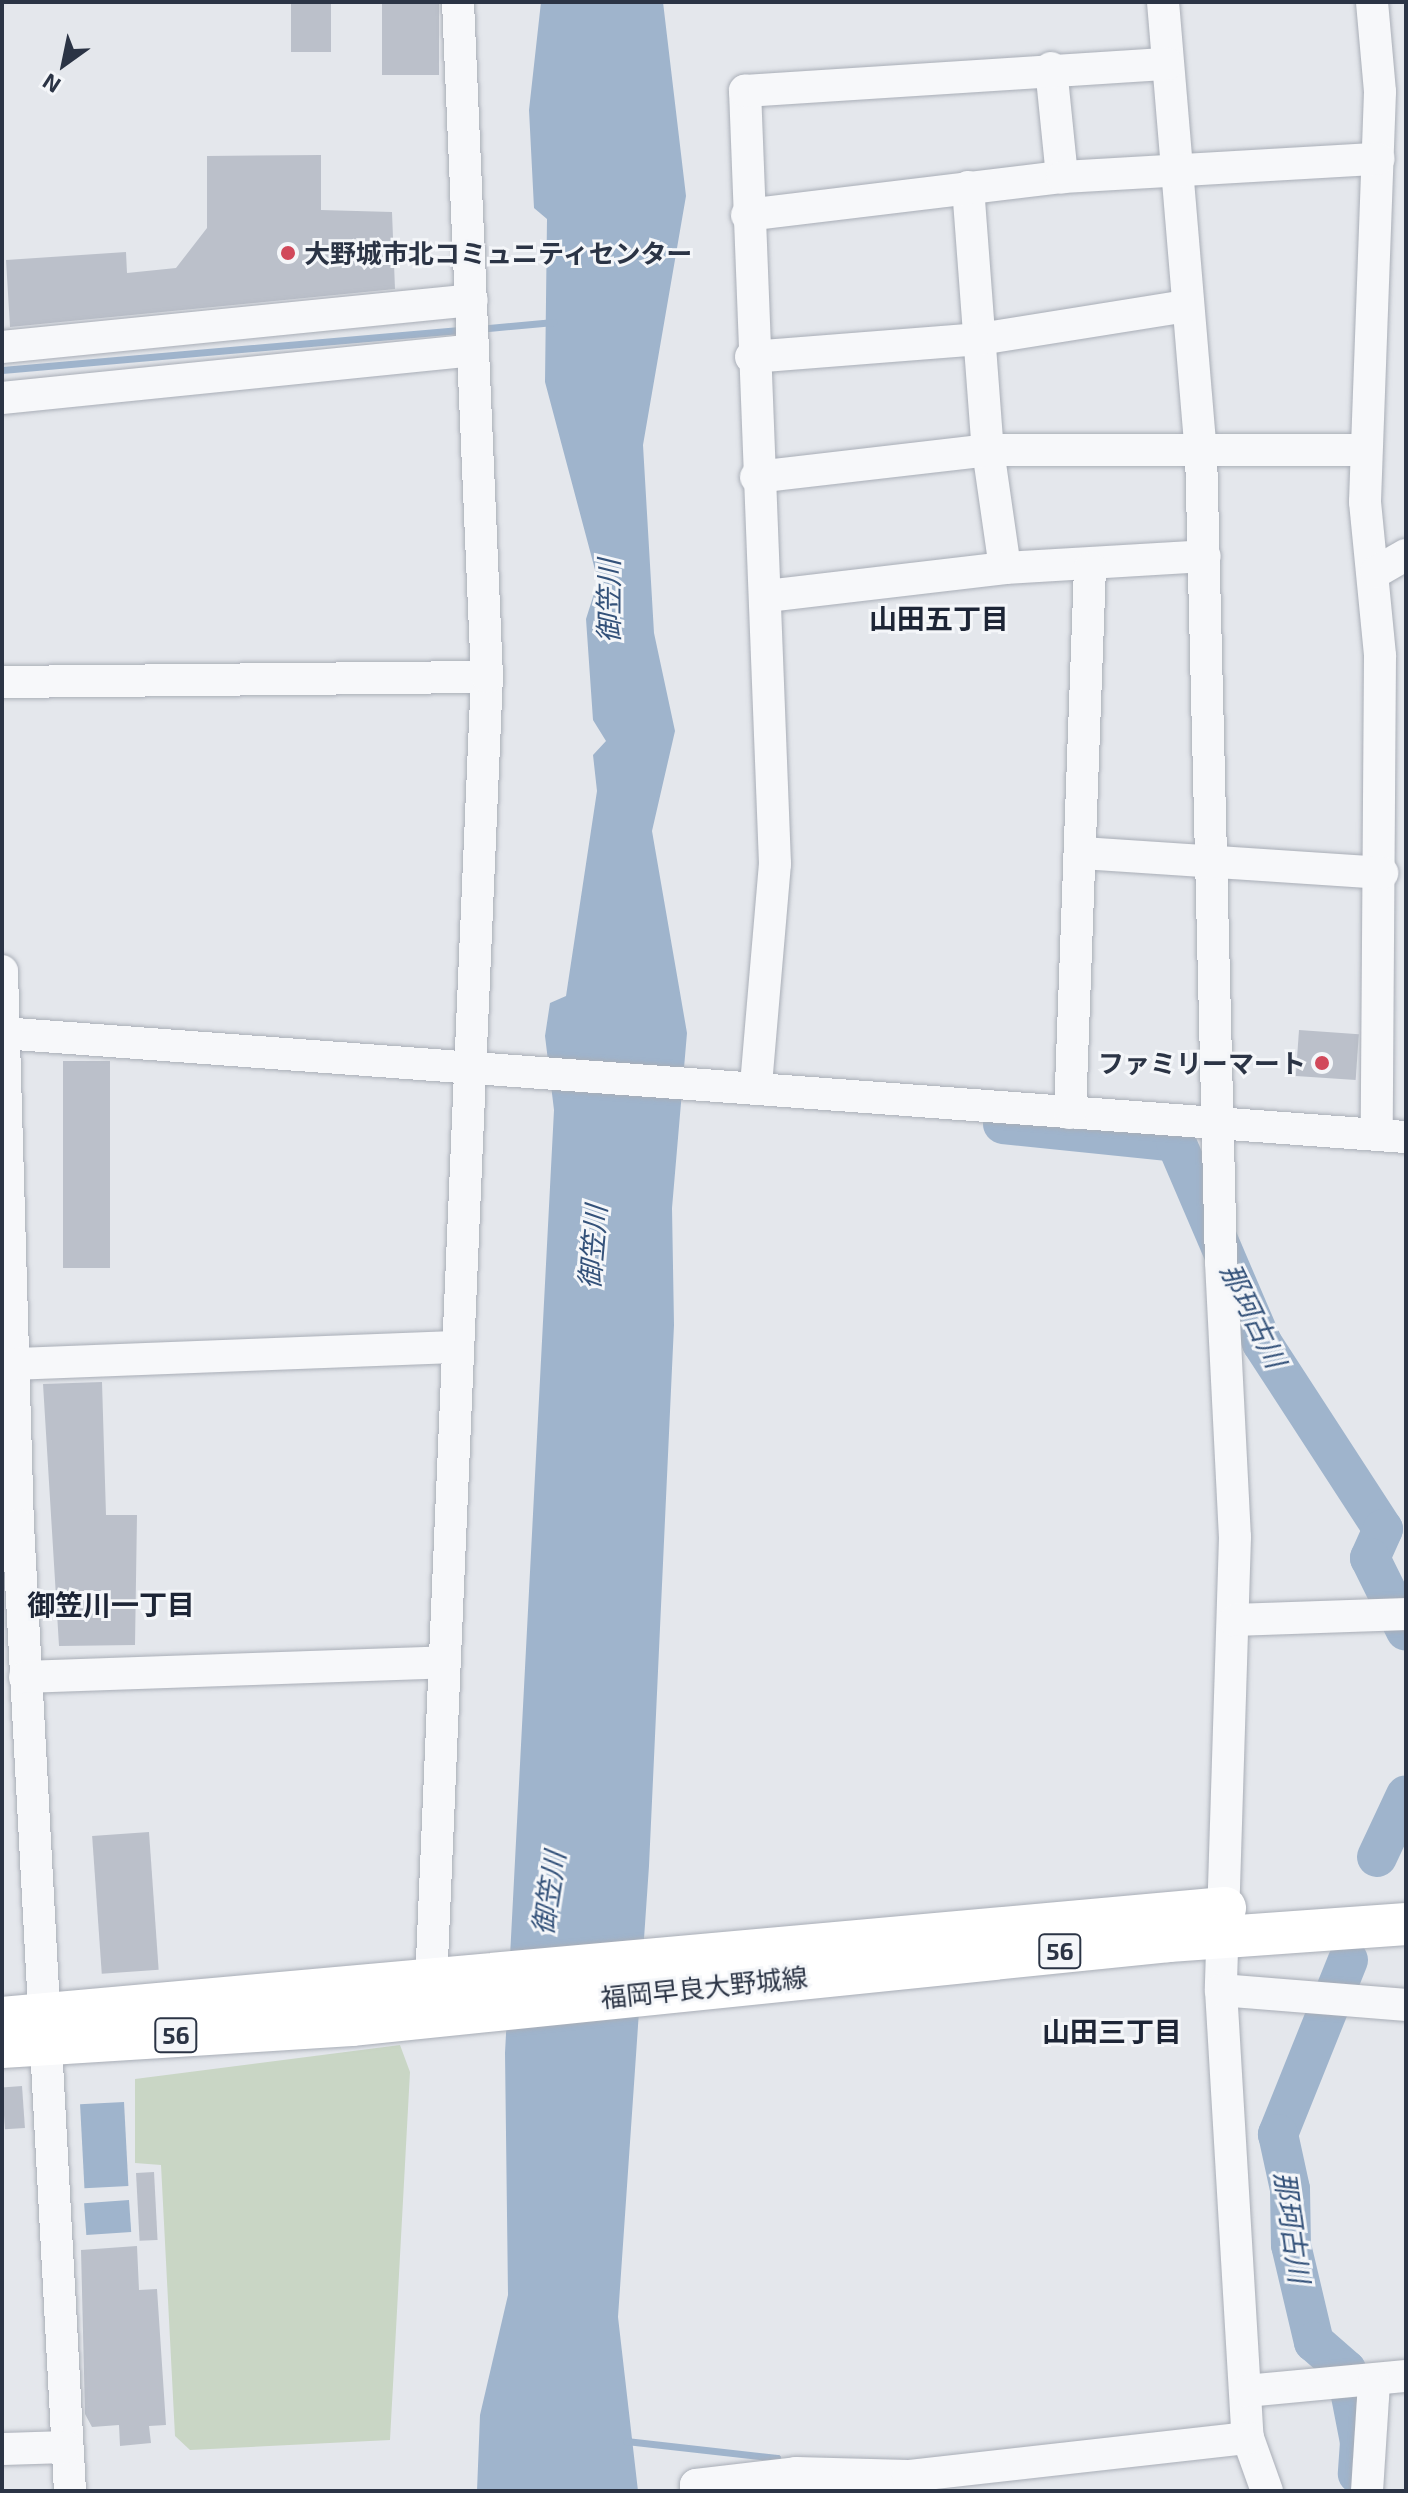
<!DOCTYPE html>
<meta charset="utf-8">
<style>
body{margin:0}
#map{position:relative;width:1408px;height:2493px;overflow:hidden;background:#e4e7ec;font-family:"Exo 2","Noto Sans JP",sans-serif}
div>[style]{position:absolute}
[style*='--x']{left:calc(var(--x)*1px);top:calc(var(--y)*1px);width:calc(var(--w)*1px);rotate:calc(var(--a)*1deg)}
.green>*{inset:0;background:#c9d6c5}
.water>*{inset:0;background:#9fb4cc;transform-origin:0 0}
.stream>*{height:7px;margin:-3.5px;padding:0 3.5px;transform-origin:3.5px;border-radius:3.5px;background:#9fb4cc}
.river>*{height:40px;margin:-20px;padding:0 20px;transform-origin:20px;border-radius:20px;background:#9fb4cc}
.building>*{inset:0;background:#bbc0ca;transform-origin:0 0}
.roads{filter:drop-shadow(0 0 2px #a9aeb7) drop-shadow(0 0 2px #a9aeb7)}
.minor>*{height:32px;margin:-16px;padding:0 16px;transform-origin:16px;border-radius:16px;background:#f7f8fa}
.major>*{height:42px;margin:-21px;padding:0 21px;transform-origin:21px;border-radius:21px;background:#fff}
.dots>*{width:22px;height:22px;translate:-50% -50%;box-sizing:border-box;border:4px solid #f4f6f9;border-radius:50%}
span{translate:-50% -50%;white-space:nowrap;text-align:center;line-height:1.15;-webkit-text-stroke:6px #f4f6f9;paint-order:stroke}
.shield-label span{padding:2px 6px;background:#f4f6f9;border:2px solid;border-radius:6px;-webkit-text-stroke-width:0}
.shield-label{font-size:24px;color:#2b3445;font-weight:700}
.poi-label{font-size:26px;color:#2b3445;font-weight:700}
.left{translate:0 -50%;text-align:left}
.right{translate:-100% -50%;text-align:right}
.street-label{font-size:26px;color:#2b3445}
.water-label{font-size:28px;color:#34527a;font-style:italic}
.neighbourhood-label{font-size:28px;color:#1d2536;font-weight:700}
.frame{position:absolute;inset:0;border:4px solid #2b3445;pointer-events:none}
.north{position:absolute;left:24px;top:24px;width:80px;height:80px;-webkit-text-stroke:6px #f4f6f9;paint-order:stroke;rotate:213deg;font-size:22px;font-weight:700;line-height:32px;text-align:center;color:#2b3445}
.north::after{content:'';display:block;margin:auto;width:28px;height:36px;background:#2b3445;clip-path:polygon(50% 0,100% 100%,50% 72%,0 100%)}
</style>
<div id="map">
<div class="green">
<div style="clip-path:polygon(400px 2045px,410px 2072px,390px 2440px,190px 2450px,175px 2436px,161px 2165px,135px 2163px,135px 2079px)"></div>
</div>
<div class="water">
<div style="clip-path:polygon(541px 2px,663px 2px,686px 196px,643px 445px,654px 633px,675px 731px,652px 831px,687px 1033px,672px 1208px,674px 1325px,649px 1866px,618px 2317px,638px 2491px,477px 2491px,480px 2415px,508px 2295px,505px 2053px,554px 1110px,545px 1036px,550px 1003px,566px 996px,597px 791px,593px 755px,606px 741px,593px 720px,586px 619px,598px 581px,545px 382px,547px 219px,534px 208px,529px 110px)"></div>
<div style="left:124px;top:2102px;width:84px;height:44px;rotate:87deg"></div>
<div style="left:129px;top:2200px;width:32px;height:45px;rotate:86deg"></div>
</div>
<div class="stream">
<div style="--x:478;--y:329;--w:76;--a:-5.3"></div>
<div style="--x:2;--y:370;--w:462;--a:-5"></div>
<div style="--x:626;--y:2441;--w:152;--a:6.4"></div>
<div style="--x:777;--y:2458;--w:8;--a:83"></div>
</div>
<div class="river">
<div style="--x:1003;--y:1124;--w:174;--a:5.9"></div>
<div style="--x:1176;--y:1142;--w:219;--a:66.8"></div>
<div style="--x:1262;--y:1343;--w:222;--a:57"></div>
<div style="--x:1383;--y:1529;--w:32;--a:114"></div>
<div style="--x:1370;--y:1558;--w:81;--a:63.7"></div>
<div style="--x:1377;--y:1857;--w:68;--a:-64.9"></div>
<div style="--x:1348;--y:1960;--w:188;--a:111.9"></div>
<div style="--x:1278;--y:2134;--w:56;--a:77.7"></div>
<div style="--x:1290;--y:2189;--w:56;--a:89"></div>
<div style="--x:1291;--y:2245;--w:100;--a:76.7"></div>
<div style="--x:1314;--y:2342;--w:43;--a:41.2"></div>
<div style="--x:1346;--y:2370;--w:73;--a:79"></div>
<div style="--x:1360;--y:2442;--w:32;--a:94"></div>
</div>
<div class="building">
<div style="left:291px;top:2px;width:40px;height:50px"></div>
<div style="left:382px;top:2px;width:57px;height:73px"></div>
<div style="clip-path:polygon(321px 155px,321px 210px,392px 212px,395px 289px,10px 327px,6px 260px,126px 252px,127px 273px,176px 268px,207px 228px,207px 156px)"></div>
<div style="left:1299px;top:1030px;width:60px;height:46px;rotate:4deg"></div>
<div style="left:110px;top:1061px;width:207px;height:47px;rotate:90deg"></div>
<div style="clip-path:polygon(102px 1382px,106px 1515px,137px 1515px,135px 1645px,59px 1646px,43px 1384px)"></div>
<div style="left:149px;top:1832px;width:138px;height:57px;rotate:86deg"></div>
<div style="left:22px;top:2086px;width:42px;height:20px;rotate:86deg"></div>
<div style="left:154px;top:2172px;width:68px;height:18px;rotate:87deg"></div>
<div style="clip-path:polygon(137px 2246px,139px 2290px,157px 2289px,166px 2425px,149px 2426px,151px 2443px,120px 2446px,119px 2425px,92px 2427px,85px 2414px,81px 2250px)"></div>
</div>
<div class="roads">
<div class="minor">
<div style="--x:1163;--y:2;--w:451;--a:85.2"></div>
<div style="--x:1201;--y:451;--w:811;--a:88.59"></div>
<div style="--x:1221;--y:1262;--w:275;--a:87.1"></div>
<div style="--x:1235;--y:1537;--w:453;--a:91.8"></div>
<div style="--x:1221;--y:1990;--w:449;--a:86.6"></div>
<div style="--x:1248;--y:2438;--w:56;--a:70.3"></div>
<div style="--x:1372;--y:2;--w:90;--a:84.9"></div>
<div style="--x:1380;--y:92;--w:410;--a:92.1"></div>
<div style="--x:1365;--y:502;--w:155;--a:84.4"></div>
<div style="--x:1380;--y:656;--w:479;--a:90.4"></div>
<div style="--x:1051;--y:68;--w:110;--a:84.2"></div>
<div style="--x:968;--y:187;--w:264;--a:85.7"></div>
<div style="--x:988;--y:450;--w:119;--a:81.8"></div>
<div style="--x:747;--y:215;--w:317;--a:-6.9"></div>
<div style="--x:1062;--y:177;--w:317;--a:-3.3"></div>
<div style="--x:2;--y:347;--w:472;--a:-5.7"></div>
<div style="--x:751;--y:357;--w:230;--a:-4.5"></div>
<div style="--x:980;--y:339;--w:208;--a:-9.1"></div>
<div style="--x:2;--y:398;--w:472;--a:-5.8"></div>
<div style="--x:756;--y:477;--w:234;--a:-6.6"></div>
<div style="--x:988;--y:450;--w:378;--a:0"></div>
<div style="--x:1376;--y:572;--w:34;--a:-30"></div>
<div style="--x:767;--y:596;--w:240;--a:-6.7"></div>
<div style="--x:1005;--y:568;--w:200;--a:-3.4"></div>
<div style="--x:2;--y:682;--w:485;--a:-0.6"></div>
<div style="--x:1083;--y:853;--w:300;--a:3.8"></div>
<div style="--x:2;--y:971;--w:554;--a:88.35"></div>
<div style="--x:18;--y:1525;--w:967;--a:86.92"></div>
<div style="--x:2;--y:1033;--w:1408;--a:4.24"></div>
<div style="--x:756;--y:1085;--w:222;--a:-85.1"></div>
<div style="--x:775;--y:864;--w:774;--a:-92.22"></div>
<div style="--x:745;--y:91;--w:423;--a:-3.7"></div>
<div style="--x:1070;--y:1113;--w:546;--a:-87.9"></div>
<div style="--x:14;--y:1364;--w:444;--a:-2.2"></div>
<div style="--x:1235;--y:1620;--w:171;--a:-2"></div>
<div style="--x:25;--y:1677;--w:420;--a:-2"></div>
<div style="--x:431;--y:1984;--w:1308;--a:-87.55"></div>
<div style="--x:487;--y:677;--w:676;--a:-92.46"></div>
<div style="--x:1221;--y:1990;--w:186;--a:4.6"></div>
<div style="--x:1246;--y:2391;--w:161;--a:-5.4"></div>
<div style="--x:2;--y:2449;--w:64;--a:-1.8"></div>
<div style="--x:696;--y:2491;--w:6;--a:-90"></div>
<div style="--x:696;--y:2485;--w:101;--a:-6.8"></div>
<div style="--x:796;--y:2473;--w:112;--a:1.5"></div>
<div style="--x:908;--y:2476;--w:342;--a:-6.4"></div>
<div style="--x:1367;--y:2491;--w:109;--a:-86.3"></div>
</div>
<div class="major">
<div style="--x:2;--y:2018;--w:1228;--a:-5.14"></div>
<div style="--x:2;--y:2047;--w:350;--a:-3.6"></div>
<div style="--x:351;--y:2025;--w:822;--a:-5.86"></div>
<div style="--x:1169;--y:1941;--w:238;--a:-4.1"></div>
</div>
</div>
<div class="dots">
<div style="left:288px;top:253px;background:#d1495b"></div>
<div style="left:1322px;top:1063px;background:#d1495b"></div>
</div>
<div class="shield-label">
<span style="left:1060px;top:1951px">56</span>
<span style="left:176px;top:2035px">56</span>
</div>
<div class="poi-label">
<span class="left" style="left:304px;top:253px">大野城市北コミュニティセンター</span>
<span class="right" style="left:1306px;top:1063px">ファミリーマート</span>
</div>
<div class="street-label">
<span style="left:704px;top:1987px;rotate:-6deg">福岡早良大野城線</span>
</div>
<div class="water-label">
<span style="left:608px;top:601px;rotate:-90deg">御笠川</span>
<span style="left:592px;top:1247px;rotate:-85deg">御笠川</span>
<span style="left:1254px;top:1315px;rotate:64deg">那珂古川</span>
<span style="left:548px;top:1893px;rotate:-81deg">御笠川</span>
<span style="left:1293px;top:2227px;rotate:82deg">那珂古川</span>
</div>
<div class="neighbourhood-label">
<span style="left:939px;top:618px">山田五丁目</span>
<span style="left:111px;top:1604px">御笠川一丁目</span>
<span style="left:1112px;top:2031px">山田三丁目</span>
</div>
<div class="frame"></div>
<div class="north">N</div>
</div>
